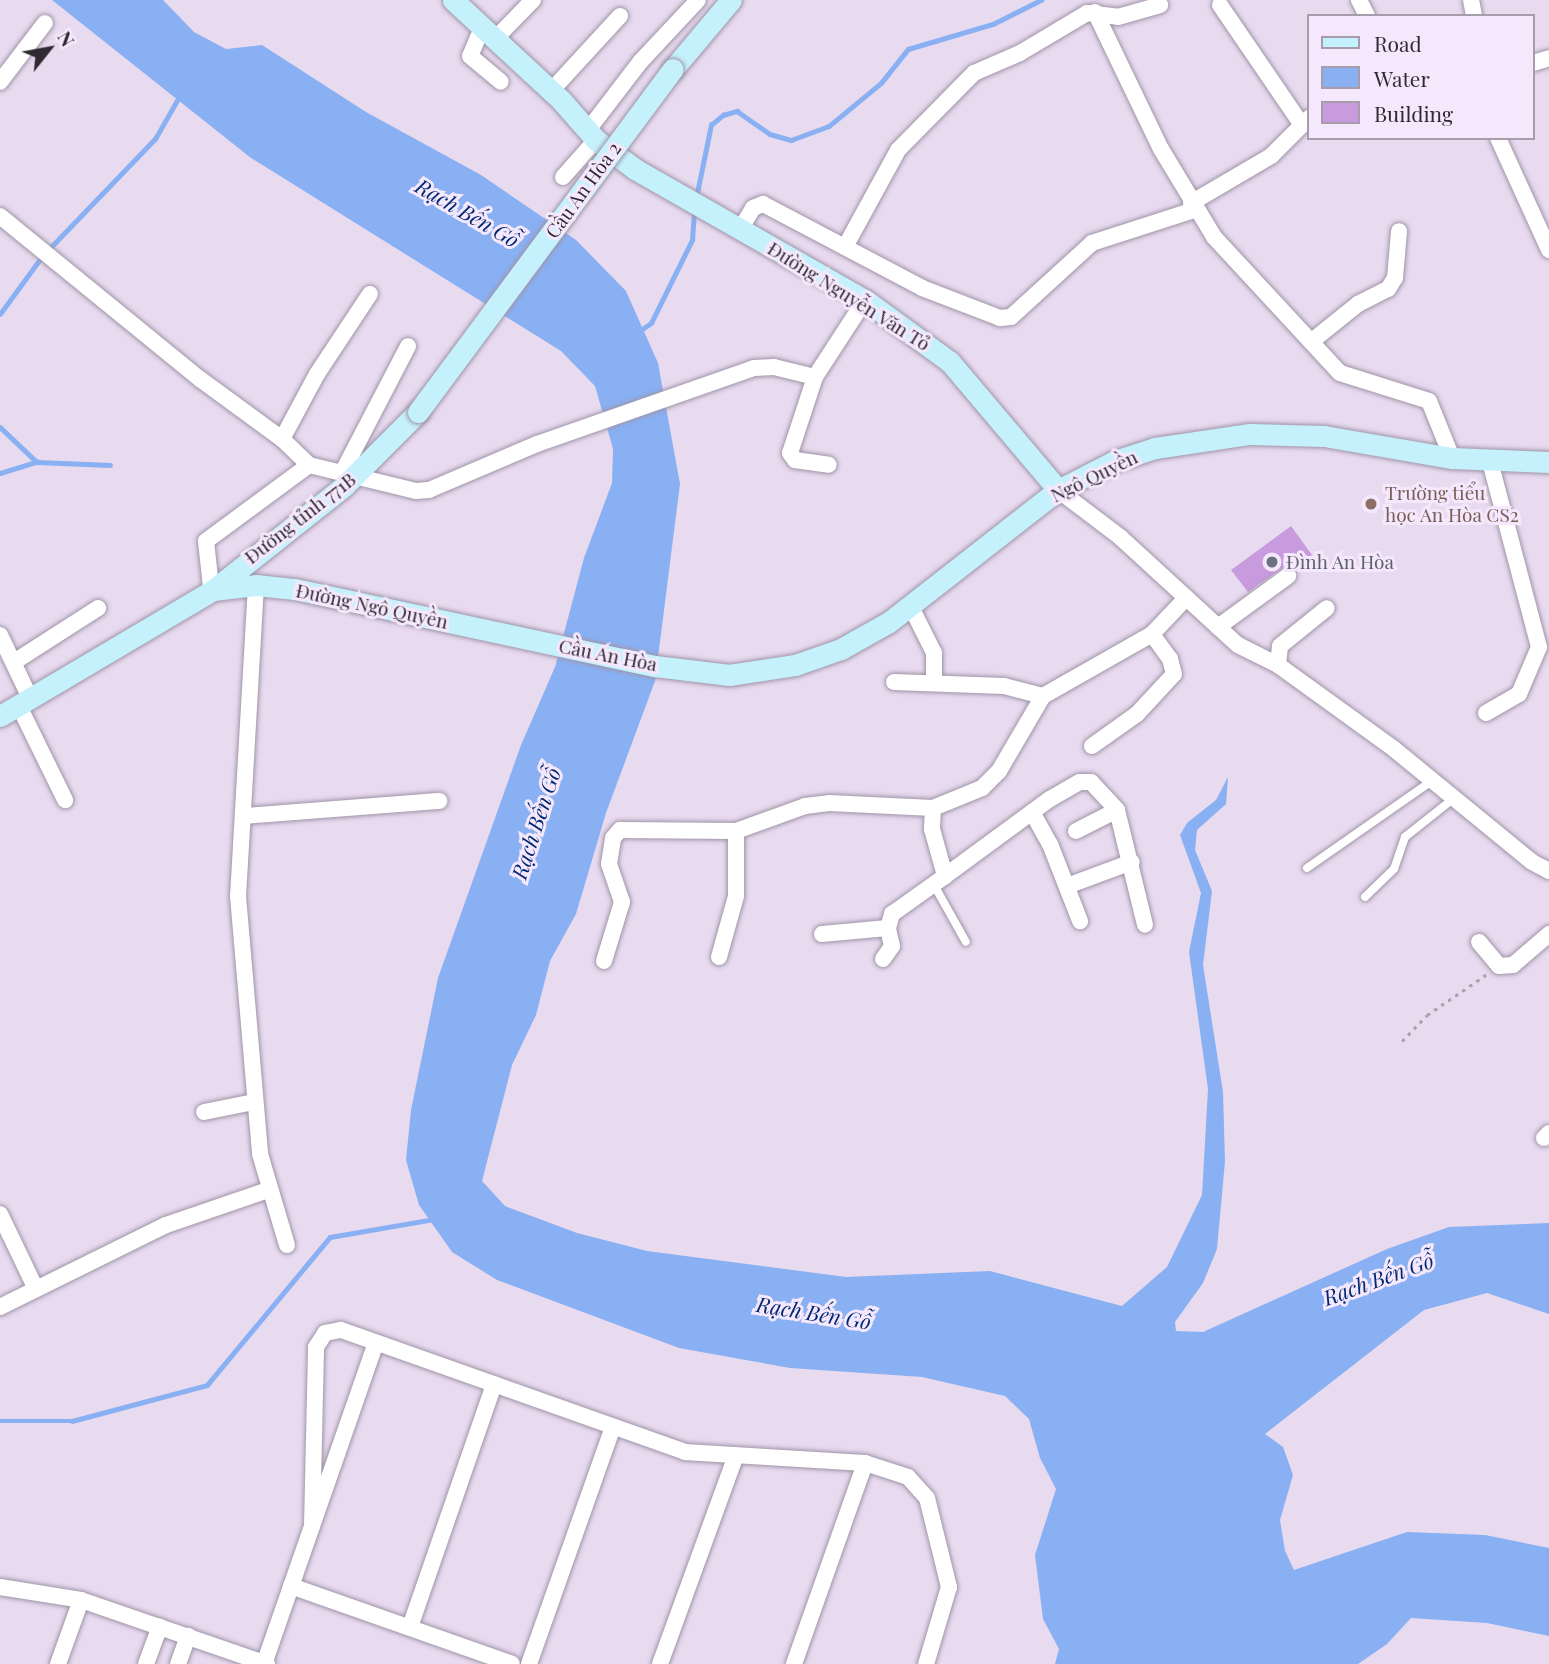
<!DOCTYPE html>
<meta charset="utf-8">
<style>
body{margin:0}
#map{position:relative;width:1549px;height:1664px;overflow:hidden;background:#e8daef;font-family:"Playfair Display",serif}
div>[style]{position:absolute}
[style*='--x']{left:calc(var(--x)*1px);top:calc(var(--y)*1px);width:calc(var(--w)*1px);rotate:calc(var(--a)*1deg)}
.water>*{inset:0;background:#88b0f3}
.stream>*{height:4.5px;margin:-2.25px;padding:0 2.25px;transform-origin:2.25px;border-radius:2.25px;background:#88b0f3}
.building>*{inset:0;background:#c89bdf}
.path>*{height:2.5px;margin-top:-1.25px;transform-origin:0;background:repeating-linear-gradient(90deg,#aba0b0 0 3.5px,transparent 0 8.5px)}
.roads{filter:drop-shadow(0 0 2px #a094a7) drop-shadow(0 0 2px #a094a7)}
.lane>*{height:8px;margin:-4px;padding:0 4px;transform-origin:4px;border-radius:4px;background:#fff}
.street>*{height:16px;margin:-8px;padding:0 8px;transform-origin:8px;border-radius:8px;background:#fff}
.secondary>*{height:21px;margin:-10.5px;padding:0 10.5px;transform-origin:10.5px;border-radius:10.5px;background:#c5f1fd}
.bridges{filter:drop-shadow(0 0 2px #a094a7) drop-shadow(0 0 2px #a094a7)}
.secondary-bridge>*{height:21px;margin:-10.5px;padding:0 10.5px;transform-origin:10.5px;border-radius:10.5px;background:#c5f1fd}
.dots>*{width:19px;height:19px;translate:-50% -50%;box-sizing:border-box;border:4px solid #f5e8fc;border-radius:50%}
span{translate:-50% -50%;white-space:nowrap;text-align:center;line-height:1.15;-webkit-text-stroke:6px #f5e8fc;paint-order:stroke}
.street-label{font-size:19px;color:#2f2a32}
.education-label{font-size:19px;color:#785e54}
.left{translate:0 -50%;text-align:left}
.worship-label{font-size:19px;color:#5b616d}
.water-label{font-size:21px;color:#002974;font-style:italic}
.legend{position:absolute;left:1307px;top:14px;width:228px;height:126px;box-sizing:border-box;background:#f5e8fc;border:2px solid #a69cab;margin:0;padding:9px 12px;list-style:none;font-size:21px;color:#2f2a32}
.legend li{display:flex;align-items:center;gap:14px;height:35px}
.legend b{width:35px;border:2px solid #a69cab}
.north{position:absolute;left:14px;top:14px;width:70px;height:70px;-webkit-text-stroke:5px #f5e8fc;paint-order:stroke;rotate:59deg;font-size:19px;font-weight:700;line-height:28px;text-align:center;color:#2f2a32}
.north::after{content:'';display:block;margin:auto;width:24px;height:32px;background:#2f2a32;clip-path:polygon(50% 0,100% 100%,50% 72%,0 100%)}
</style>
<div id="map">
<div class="water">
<div style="clip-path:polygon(52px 0,163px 0,194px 32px,226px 49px,262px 45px,366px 112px,481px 175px,576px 240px,626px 291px,658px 363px,680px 484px,655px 681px,606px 813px,576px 914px,550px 961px,536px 1015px,512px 1065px,482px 1181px,505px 1206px,577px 1233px,647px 1251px,846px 1277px,990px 1271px,1122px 1306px,1167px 1267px,1202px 1195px,1208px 1089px,1189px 952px,1201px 893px,1180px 835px,1187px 823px,1216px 800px,1228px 777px,1226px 804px,1197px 830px,1195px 850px,1212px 891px,1203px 965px,1223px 1092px,1225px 1161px,1217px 1249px,1203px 1283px,1175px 1322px,1176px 1331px,1203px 1332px,1387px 1249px,1449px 1227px,1549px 1223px,1549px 1314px,1487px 1293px,1424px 1310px,1265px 1434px,1283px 1447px,1293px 1475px,1280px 1520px,1285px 1551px,1294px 1570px,1407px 1532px,1485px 1535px,1549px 1548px,1549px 1636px,1487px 1623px,1411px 1618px,1387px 1644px,1358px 1664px,1055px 1664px,1059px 1649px,1043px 1619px,1035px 1555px,1056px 1489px,1040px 1458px,1029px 1419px,1005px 1396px,922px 1377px,790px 1368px,679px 1348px,497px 1280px,452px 1252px,419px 1205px,406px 1160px,411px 1110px,438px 978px,521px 745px,555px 667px,584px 558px,612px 483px,613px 449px,595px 386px,561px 351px,251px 158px)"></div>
</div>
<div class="stream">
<div style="--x:696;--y:198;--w:75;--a:-78.4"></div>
<div style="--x:711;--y:125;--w:16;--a:-40"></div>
<div style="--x:723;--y:115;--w:15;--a:-16"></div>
<div style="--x:737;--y:111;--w:40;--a:34.9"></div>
<div style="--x:770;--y:134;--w:22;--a:16"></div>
<div style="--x:791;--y:140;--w:40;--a:-20.2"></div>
<div style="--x:829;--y:126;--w:67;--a:-39.6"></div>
<div style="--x:881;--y:83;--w:43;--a:-51.5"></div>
<div style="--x:908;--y:49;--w:89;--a:-16.4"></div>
<div style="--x:993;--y:24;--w:54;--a:-26.6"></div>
<div style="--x:49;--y:249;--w:153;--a:-46.1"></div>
<div style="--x:155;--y:139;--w:48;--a:-60.3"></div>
<div style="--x:0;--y:314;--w:73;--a:-53.9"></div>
<div style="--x:638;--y:332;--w:16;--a:-35"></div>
<div style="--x:651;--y:323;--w:93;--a:-63.7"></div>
<div style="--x:692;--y:240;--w:30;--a:-86"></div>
<div style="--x:0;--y:427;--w:51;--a:43.4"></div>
<div style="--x:37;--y:462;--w:73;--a:2.4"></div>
<div style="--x:0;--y:473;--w:39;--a:-17"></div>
<div style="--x:0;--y:1421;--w:72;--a:0"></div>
<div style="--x:72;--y:1421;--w:140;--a:-14.9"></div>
<div style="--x:207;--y:1385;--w:192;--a:-50.3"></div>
<div style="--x:330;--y:1237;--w:106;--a:-9.8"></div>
</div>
<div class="building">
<div style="clip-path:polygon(1291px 526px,1312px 555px,1295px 568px,1282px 568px,1248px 592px,1231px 570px)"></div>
</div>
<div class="path">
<div style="--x:1402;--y:1041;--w:36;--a:-46"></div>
<div style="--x:1427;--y:1015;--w:73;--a:-34.3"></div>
</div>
<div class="roads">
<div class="lane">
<div style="--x:1307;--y:868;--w:154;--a:-34.9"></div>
<div style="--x:934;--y:885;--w:65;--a:60.7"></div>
<div style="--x:1365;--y:897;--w:40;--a:-44"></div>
<div style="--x:1394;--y:869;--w:34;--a:-71"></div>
<div style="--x:1405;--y:837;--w:63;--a:-38.5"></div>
</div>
<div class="street">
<div style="--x:1359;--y:0;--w:18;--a:63"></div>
<div style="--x:1471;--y:0;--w:16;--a:79"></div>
<div style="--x:1220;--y:5;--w:145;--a:55.7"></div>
<div style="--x:1095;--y:12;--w:152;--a:64.3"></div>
<div style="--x:1161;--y:149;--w:103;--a:58.9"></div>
<div style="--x:1214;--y:237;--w:185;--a:47.2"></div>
<div style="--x:1340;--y:373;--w:93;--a:17.5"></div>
<div style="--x:1429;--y:401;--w:61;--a:68"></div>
<div style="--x:482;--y:28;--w:30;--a:113"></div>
<div style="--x:470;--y:56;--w:40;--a:40"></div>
<div style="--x:494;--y:40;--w:56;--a:-45.7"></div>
<div style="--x:1533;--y:63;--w:17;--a:-17"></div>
<div style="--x:0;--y:82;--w:74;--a:-52.7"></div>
<div style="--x:551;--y:91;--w:102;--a:-47.4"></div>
<div style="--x:588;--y:130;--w:87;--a:-52.5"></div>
<div style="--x:641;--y:61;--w:83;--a:-46.9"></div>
<div style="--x:1498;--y:138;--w:123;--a:65.5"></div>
<div style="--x:563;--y:177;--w:50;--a:-48.3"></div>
<div style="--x:1191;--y:203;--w:93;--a:-30.4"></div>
<div style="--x:1271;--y:156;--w:54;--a:-45"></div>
<div style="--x:0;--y:216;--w:258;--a:39.2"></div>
<div style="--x:200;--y:379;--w:102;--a:36.2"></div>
<div style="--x:741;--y:228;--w:23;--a:-59"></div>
<div style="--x:753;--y:208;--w:11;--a:-22"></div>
<div style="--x:763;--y:204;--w:180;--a:27.8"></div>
<div style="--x:922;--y:288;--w:84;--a:21"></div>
<div style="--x:1000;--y:318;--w:11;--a:-5"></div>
<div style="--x:1011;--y:317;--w:110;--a:-42.4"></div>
<div style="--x:1092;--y:243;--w:107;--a:-17.9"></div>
<div style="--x:845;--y:247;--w:111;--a:-61.3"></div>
<div style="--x:898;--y:150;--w:108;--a:-45.4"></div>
<div style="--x:974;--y:73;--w:50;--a:-23.5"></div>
<div style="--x:1020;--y:53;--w:78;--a:-30.8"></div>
<div style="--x:1087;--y:13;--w:31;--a:7"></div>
<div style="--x:1118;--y:17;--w:44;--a:-15.9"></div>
<div style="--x:1312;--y:341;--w:59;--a:-38.8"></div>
<div style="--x:1358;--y:304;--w:34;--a:-27"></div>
<div style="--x:1388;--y:289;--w:13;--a:-58"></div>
<div style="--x:1395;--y:278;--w:47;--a:-85.1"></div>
<div style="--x:815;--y:377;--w:80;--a:108.2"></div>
<div style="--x:790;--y:453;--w:9;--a:54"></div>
<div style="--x:795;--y:460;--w:34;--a:8"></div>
<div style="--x:309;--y:465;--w:37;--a:-136"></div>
<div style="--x:282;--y:439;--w:74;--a:-61.7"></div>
<div style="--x:317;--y:374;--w:96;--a:-56.5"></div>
<div style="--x:342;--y:473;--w:143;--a:-62.5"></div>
<div style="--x:1058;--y:490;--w:78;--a:37.2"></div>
<div style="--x:1120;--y:537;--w:160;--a:42.5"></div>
<div style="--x:1238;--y:645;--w:45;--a:26.6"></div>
<div style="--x:1278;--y:665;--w:143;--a:35.9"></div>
<div style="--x:1394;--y:749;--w:178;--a:39.3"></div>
<div style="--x:1532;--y:862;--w:19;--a:28"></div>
<div style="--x:256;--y:585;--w:312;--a:93.3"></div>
<div style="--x:238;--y:896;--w:259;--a:85.1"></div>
<div style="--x:260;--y:1154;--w:95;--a:73.5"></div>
<div style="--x:211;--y:587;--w:46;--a:-96.2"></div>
<div style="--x:206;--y:541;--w:128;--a:-36.4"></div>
<div style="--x:309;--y:465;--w:110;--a:13.7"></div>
<div style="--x:416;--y:491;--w:13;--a:-4"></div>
<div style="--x:429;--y:490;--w:117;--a:-23.1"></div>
<div style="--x:537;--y:444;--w:230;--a:-19.3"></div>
<div style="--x:754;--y:368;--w:20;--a:-3"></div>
<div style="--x:774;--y:367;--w:42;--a:13.7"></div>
<div style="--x:815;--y:377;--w:92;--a:-57"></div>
<div style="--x:910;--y:605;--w:54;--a:63.4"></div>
<div style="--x:934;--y:653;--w:28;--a:90"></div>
<div style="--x:1218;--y:627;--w:87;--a:-36.1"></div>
<div style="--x:0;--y:635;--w:72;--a:64.5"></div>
<div style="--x:14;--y:662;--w:100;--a:-32.7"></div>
<div style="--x:1278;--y:665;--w:19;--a:-84"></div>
<div style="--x:1280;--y:646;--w:60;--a:-39"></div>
<div style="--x:894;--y:682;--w:110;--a:2.1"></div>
<div style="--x:1004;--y:686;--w:40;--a:14.4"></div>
<div style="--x:19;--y:706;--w:105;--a:63.9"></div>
<div style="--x:1486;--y:713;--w:38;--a:-30"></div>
<div style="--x:1519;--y:694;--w:51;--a:-66.9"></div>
<div style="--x:1539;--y:647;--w:192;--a:-104.8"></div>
<div style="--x:1092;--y:746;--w:55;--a:-35.4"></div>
<div style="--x:1137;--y:714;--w:54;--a:-47.2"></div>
<div style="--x:1174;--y:674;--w:16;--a:-105"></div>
<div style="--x:1170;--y:659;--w:31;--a:-126"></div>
<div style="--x:933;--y:808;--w:21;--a:93"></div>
<div style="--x:932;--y:829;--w:49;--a:74.5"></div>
<div style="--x:945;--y:876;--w:130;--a:-36.3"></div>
<div style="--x:1050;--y:799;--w:34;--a:-30"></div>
<div style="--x:1080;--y:782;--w:11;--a:0"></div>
<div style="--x:1091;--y:782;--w:38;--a:47"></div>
<div style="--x:1117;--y:810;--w:118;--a:76.3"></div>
<div style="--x:1032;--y:812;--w:37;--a:61"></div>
<div style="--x:1050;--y:844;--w:83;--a:68.7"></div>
<div style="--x:244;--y:816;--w:196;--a:-4.4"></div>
<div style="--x:1076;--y:831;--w:46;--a:-27.1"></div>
<div style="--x:1067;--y:886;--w:69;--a:-20.3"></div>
<div style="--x:822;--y:934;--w:66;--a:-5.2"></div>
<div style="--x:1479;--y:942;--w:31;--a:50"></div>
<div style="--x:1499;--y:966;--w:14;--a:-4"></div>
<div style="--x:1513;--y:965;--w:48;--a:-40.7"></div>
<div style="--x:719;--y:957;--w:63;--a:-74.4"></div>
<div style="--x:736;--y:896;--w:65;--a:-90"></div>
<div style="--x:883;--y:959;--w:16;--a:-55"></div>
<div style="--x:892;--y:946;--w:18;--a:-103"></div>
<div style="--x:888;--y:928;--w:15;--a:-74"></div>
<div style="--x:892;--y:914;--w:65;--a:-35.6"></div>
<div style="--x:604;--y:961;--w:62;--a:-73"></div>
<div style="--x:622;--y:902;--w:40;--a:-108.9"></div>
<div style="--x:609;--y:864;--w:26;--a:-81"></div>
<div style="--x:613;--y:838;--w:11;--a:-49"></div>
<div style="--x:620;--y:830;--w:116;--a:0.5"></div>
<div style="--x:736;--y:831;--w:73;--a:-19.9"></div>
<div style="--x:805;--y:806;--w:24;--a:-7"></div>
<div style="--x:829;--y:803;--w:104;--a:2.8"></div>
<div style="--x:933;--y:808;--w:53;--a:-22.2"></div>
<div style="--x:982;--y:788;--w:24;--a:-45"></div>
<div style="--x:999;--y:771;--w:87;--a:-59.6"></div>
<div style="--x:1043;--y:696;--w:125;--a:-29.6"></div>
<div style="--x:1152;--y:634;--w:50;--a:-46.6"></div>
<div style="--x:204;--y:1112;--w:51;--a:-11.3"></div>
<div style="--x:1544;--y:1138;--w:7;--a:-45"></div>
<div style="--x:0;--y:1214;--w:81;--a:64.4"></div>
<div style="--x:0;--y:1307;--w:185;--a:-26.3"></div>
<div style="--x:166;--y:1225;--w:108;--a:-18.9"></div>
<div style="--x:312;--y:1526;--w:179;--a:-88.7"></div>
<div style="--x:316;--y:1347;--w:17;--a:-57"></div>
<div style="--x:325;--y:1333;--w:16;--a:-11"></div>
<div style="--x:341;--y:1330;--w:365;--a:19.5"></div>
<div style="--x:685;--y:1452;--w:180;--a:3.5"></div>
<div style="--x:865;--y:1463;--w:45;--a:18"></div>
<div style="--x:908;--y:1477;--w:28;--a:48"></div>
<div style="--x:927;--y:1498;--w:92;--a:76.1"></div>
<div style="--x:949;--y:1587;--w:80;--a:106.6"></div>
<div style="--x:291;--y:1586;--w:234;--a:19.4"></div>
<div style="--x:0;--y:1587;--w:82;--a:9.1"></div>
<div style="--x:81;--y:1600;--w:197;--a:19"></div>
<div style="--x:410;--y:1627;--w:257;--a:-70.9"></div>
<div style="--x:58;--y:1664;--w:68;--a:-70.2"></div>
<div style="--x:146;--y:1664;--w:40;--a:-69.8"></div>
<div style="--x:178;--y:1664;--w:30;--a:-70"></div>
<div style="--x:264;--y:1664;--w:340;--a:-70.8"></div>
<div style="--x:529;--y:1664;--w:251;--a:-70.5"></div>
<div style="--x:660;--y:1664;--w:222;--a:-70"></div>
<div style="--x:794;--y:1664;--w:213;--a:-70.5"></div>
</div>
<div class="secondary">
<div style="--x:453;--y:0;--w:147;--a:42.8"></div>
<div style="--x:561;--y:100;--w:53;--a:48.8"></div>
<div style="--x:596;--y:140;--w:49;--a:36.6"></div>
<div style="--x:635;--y:169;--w:265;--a:29.7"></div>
<div style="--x:865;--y:300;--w:105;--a:36.1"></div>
<div style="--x:950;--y:362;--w:167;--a:49.8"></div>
<div style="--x:673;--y:69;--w:90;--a:-50"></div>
<div style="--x:213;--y:590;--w:167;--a:-38.4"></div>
<div style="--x:344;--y:486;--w:105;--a:-45"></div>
<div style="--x:0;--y:716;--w:247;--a:-30.6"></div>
<div style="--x:213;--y:590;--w:43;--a:-6.6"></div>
<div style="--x:256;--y:585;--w:39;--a:6"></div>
<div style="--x:295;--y:589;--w:368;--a:12.1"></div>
<div style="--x:655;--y:666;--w:75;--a:6.9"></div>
<div style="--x:729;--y:675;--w:67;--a:-8.6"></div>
<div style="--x:795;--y:665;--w:49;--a:-19.2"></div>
<div style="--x:841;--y:649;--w:55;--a:-29.4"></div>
<div style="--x:889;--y:622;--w:214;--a:-38"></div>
<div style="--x:1058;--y:490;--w:64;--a:-27"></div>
<div style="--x:1115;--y:461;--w:42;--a:-18"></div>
<div style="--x:1155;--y:448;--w:96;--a:-8.4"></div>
<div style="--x:1250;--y:434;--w:74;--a:1.5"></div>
<div style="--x:1324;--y:436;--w:130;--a:9.8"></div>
<div style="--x:1452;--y:458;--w:97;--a:2.4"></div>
</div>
</div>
<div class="bridges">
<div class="secondary-bridge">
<div style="--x:418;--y:412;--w:427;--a:-53.4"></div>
</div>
</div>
<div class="dots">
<div style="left:1371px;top:504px;background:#8d6e63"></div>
<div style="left:1272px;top:562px;background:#6b7280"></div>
</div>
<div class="street-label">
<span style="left:583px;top:190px;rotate:-54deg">Cầu An Hòa 2</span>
<span style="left:849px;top:296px;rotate:32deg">Đường Nguyễn Văn Tỏ</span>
<span style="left:1094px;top:476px;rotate:-26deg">Ngô Quyền</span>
<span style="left:300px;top:518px;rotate:-38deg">Đường tỉnh 771B</span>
<span style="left:372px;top:606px;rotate:12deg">Đường Ngô Quyền</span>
<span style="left:608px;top:655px;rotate:11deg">Cầu An Hòa</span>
</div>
<div class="education-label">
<span class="left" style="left:1385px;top:504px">Trường tiểu<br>học An Hòa CS2</span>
</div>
<div class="worship-label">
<span class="left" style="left:1286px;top:562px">Đình An Hòa</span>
</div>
<div class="water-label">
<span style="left:468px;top:212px;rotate:30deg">Rạch Bến Gỗ</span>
<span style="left:535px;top:823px;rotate:-72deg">Rạch Bến Gỗ</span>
<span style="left:1378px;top:1278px;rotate:-20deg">Rạch Bến Gỗ</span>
<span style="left:814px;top:1312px;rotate:9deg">Rạch Bến Gỗ</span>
</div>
<ul class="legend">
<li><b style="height:9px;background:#c5f1fd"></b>Road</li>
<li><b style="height:19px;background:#88b0f3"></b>Water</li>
<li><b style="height:19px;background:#c89bdf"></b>Building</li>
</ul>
<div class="north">N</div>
</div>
